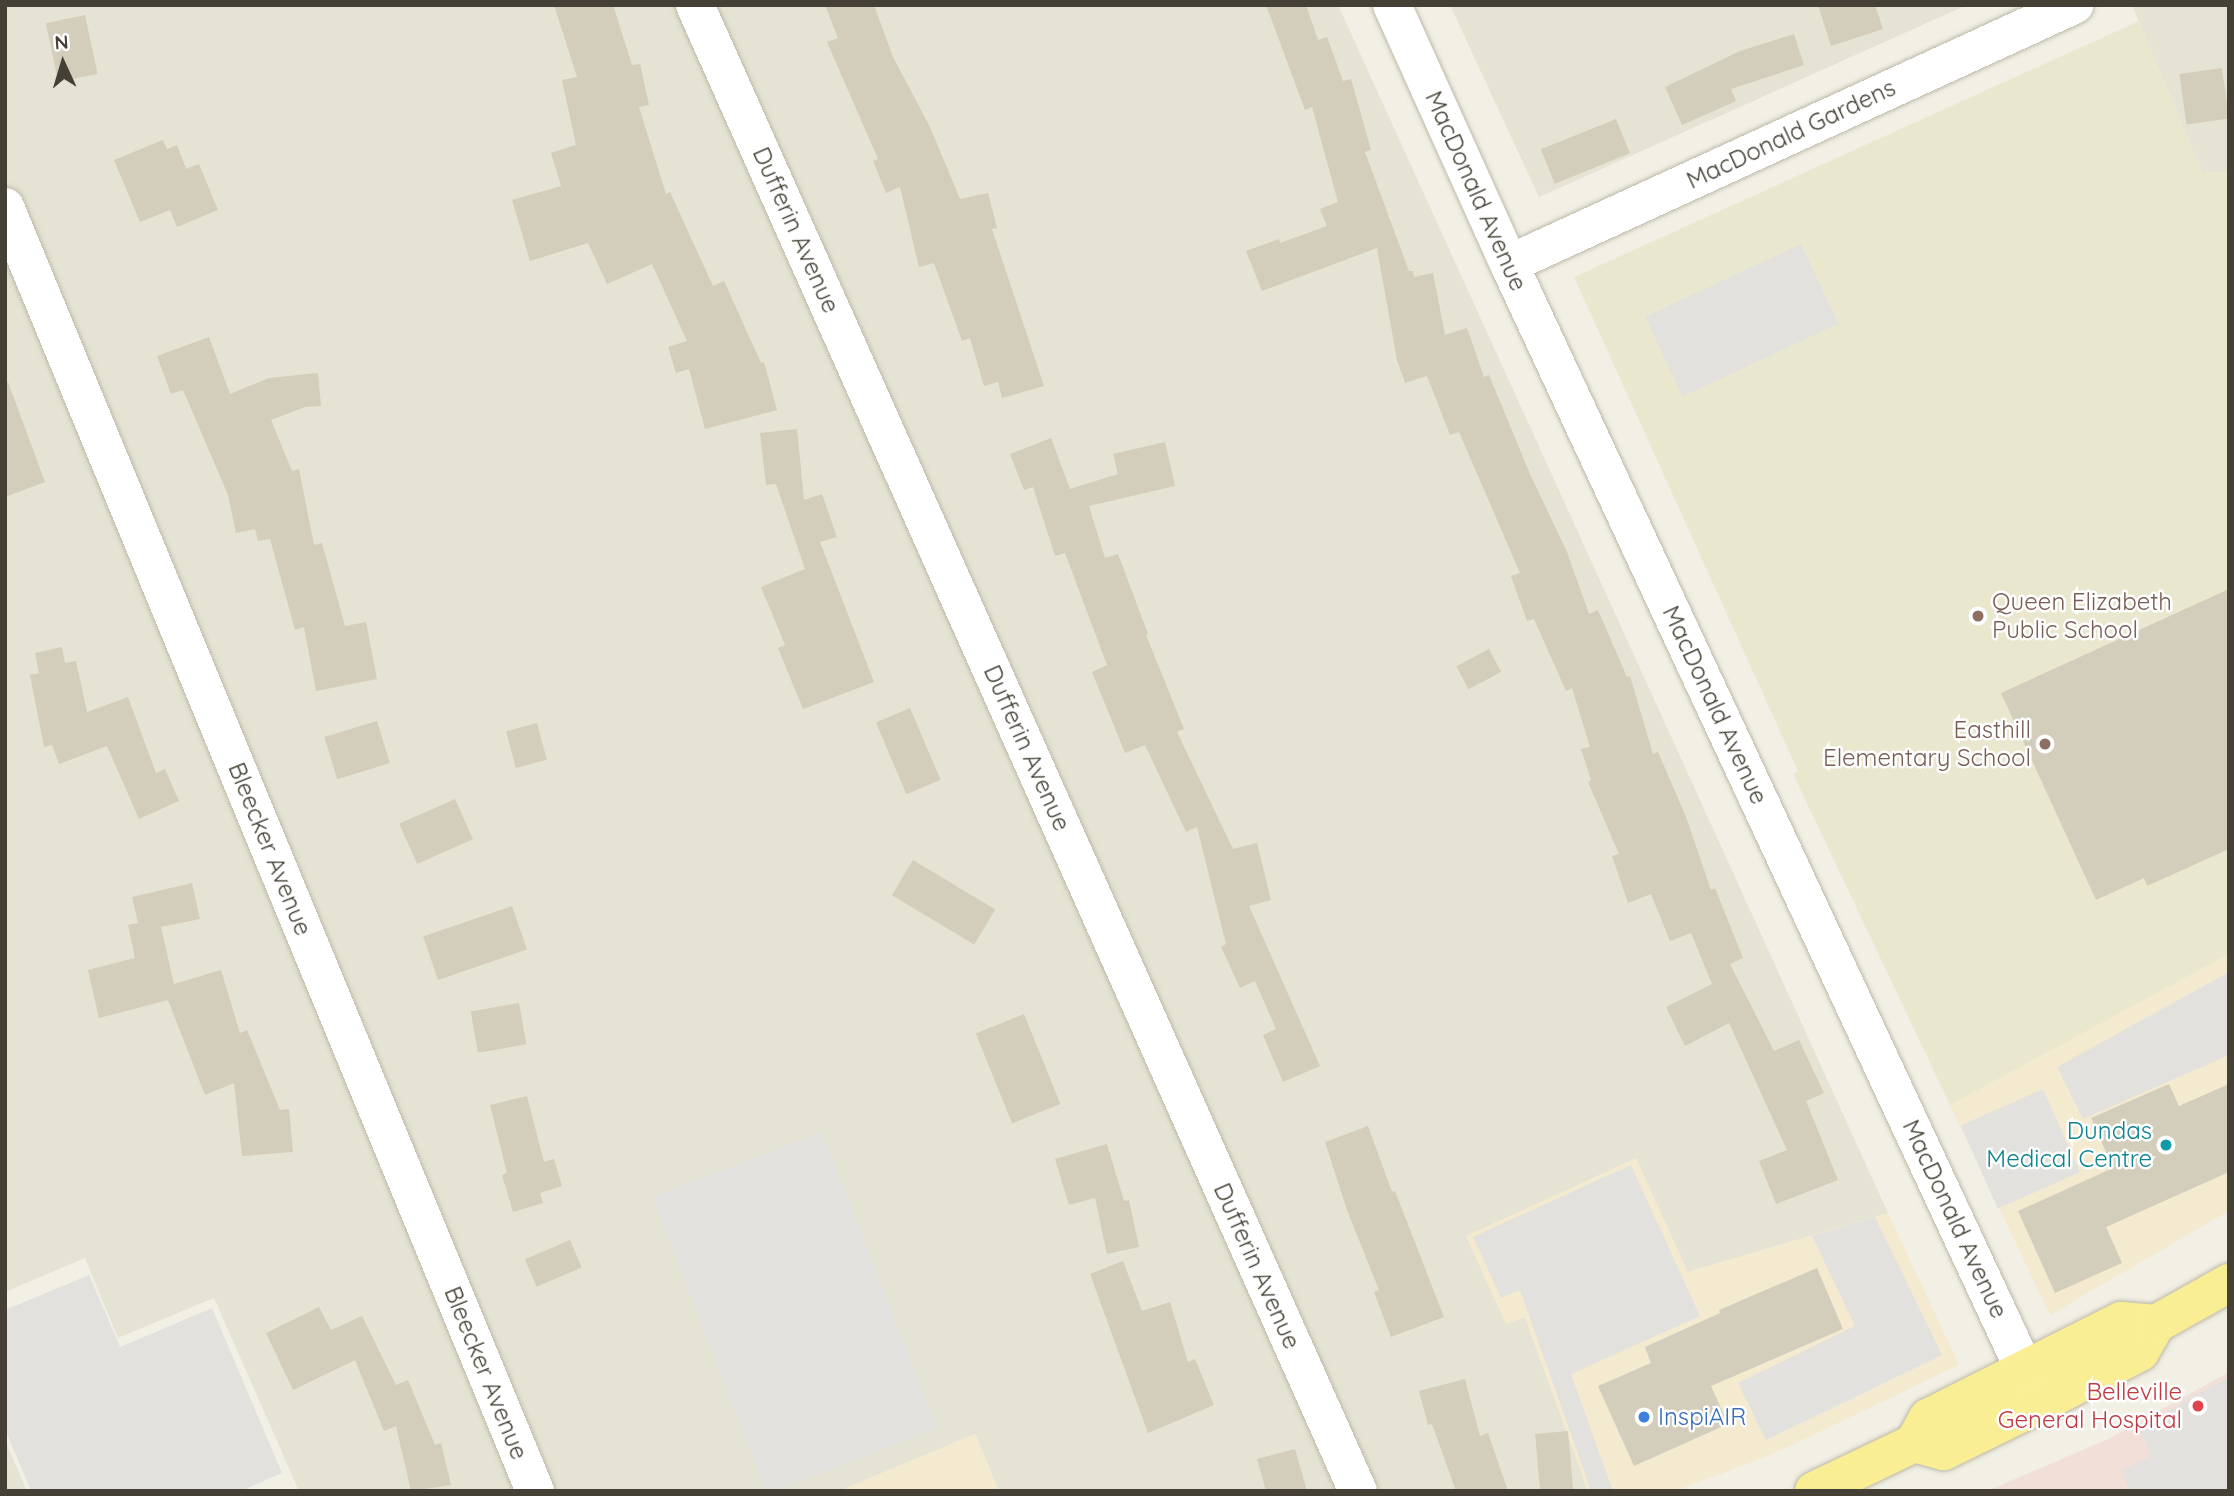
<!DOCTYPE html>
<style>
body{margin:0}
#map{position:relative;width:2234px;height:1496px;overflow:hidden;background:#f2f0e5;font-family:Quicksand,sans-serif}
div>[style]{position:absolute}
[style*='--x']{left:calc(var(--x)*1px);top:calc(var(--y)*1px);width:calc(var(--w)*1px);rotate:calc(var(--a)*1deg)}
.residential>*{inset:0;background:#e5e3d3}
.commercial>*{inset:0;background:#f3ead0}
.education>*{inset:0;background:#eae7cf}
.medical>*{inset:0;background:#f2e0d8}
.parking>*{inset:0;background:#e2e1dd;transform-origin:0 0}
.building>*{inset:0;background:#d3cdbb;transform-origin:0 0}
.roads{filter:drop-shadow(0 0 2px #bdb9a8) drop-shadow(0 0 2px #bdb9a8)}
.minor>*{height:38px;margin:-19px;padding:0 19px;transform-origin:19px;border-radius:19px;background:#fff}
.major>*{height:38px;margin:-19px;padding:0 19px;transform-origin:19px;border-radius:19px;background:#faee95}
.dots>*{width:19px;height:19px;translate:-50% -50%;box-sizing:border-box;border:4px solid #fff;border-radius:50%}
span{translate:-50% -50%;white-space:nowrap;text-align:center;line-height:1.15;-webkit-text-stroke:5px #fff;paint-order:stroke}
.street-label{font-size:24px;color:#444035}
.education-label{font-size:24px;color:#785e54}
.left{translate:0 -50%;text-align:left}
.right{translate:-100% -50%;text-align:right}
.culture-label{font-size:24px;color:#0d838f}
.health-label{font-size:24px;color:#be3a42}
.shop-label{font-size:24px;color:#366cbe}
.frame{position:absolute;inset:0;border:7px solid #444035;pointer-events:none}
.north{position:absolute;left:28px;top:28px;width:70px;height:70px;-webkit-text-stroke:5px #fff;paint-order:stroke;rotate:356deg;font-size:19px;font-weight:700;line-height:28px;text-align:center;color:#444035}
.north::after{content:'';display:block;margin:auto;width:24px;height:32px;background:#444035;clip-path:polygon(50% 0,100% 100%,50% 72%,0 100%)}
</style>
<div id="map">
<div class="residential">
<div style="clip-path:polygon(5px 5px,1338px 5px,1888px 1213px,1688px 1272px,1466px 1235px,1506px 1323px,1525px 1317px,1588px 1491px,999px 1491px,975px 1434px,839px 1491px,299px 1491px,214px 1298px,118px 1338px,85px 1258px,5px 1292px)"></div>
<div style="clip-path:polygon(1450px 5px,1967px 5px,1539px 197px)"></div>
<div style="clip-path:polygon(2132px 5px,2229px 5px,2229px 173px,2202px 172px)"></div>
<div style="clip-path:polygon(5px 1440px,27px 1491px,5px 1491px)"></div>
</div>
<div class="commercial">
<div style="clip-path:polygon(2229px 954px,2229px 1211px,2050px 1315px,1950px 1105px)"></div>
<div style="clip-path:polygon(1636px 1158px,1688px 1272px,1888px 1213px,1959px 1365px,1771px 1455px,1675px 1491px,1588px 1491px,1525px 1317px,1506px 1324px,1466px 1236px)"></div>
<div style="clip-path:polygon(975px 1434px,999px 1491px,839px 1491px)"></div>
</div>
<div class="education">
<div style="clip-path:polygon(2139px 21px,2202px 172px,2229px 173px,2229px 954px,1950px 1105px,1793px 774px,1798px 771px,1574px 277px)"></div>
</div>
<div class="medical">
<div style="clip-path:polygon(2229px 1372px,2229px 1491px,1987px 1491px,2108px 1439px)"></div>
</div>
<div class="parking">
<div style="left:1801px;top:244px;width:88px;height:172px;rotate:65deg"></div>
<div style="clip-path:polygon(2229px 972px,2229px 1055px,2083px 1119px,2057px 1067px)"></div>
<div style="left:2043px;top:1089px;width:91px;height:90px;rotate:66deg"></div>
<div style="clip-path:polygon(822px 1132px,937px 1428px,775px 1491px,766px 1491px,652px 1197px)"></div>
<div style="clip-path:polygon(1631px 1165px,1700px 1316px,1571px 1374px,1613px 1491px,1591px 1491px,1520px 1290px,1501px 1298px,1473px 1237px)"></div>
<div style="clip-path:polygon(1875px 1217px,1942px 1355px,1766px 1440px,1738px 1383px,1855px 1326px,1812px 1236px)"></div>
<div style="clip-path:polygon(89px 1275px,120px 1347px,212px 1308px,282px 1473px,241px 1491px,31px 1491px,5px 1429px,5px 1310px)"></div>
<div style="clip-path:polygon(2229px 1377px,2229px 1491px,2130px 1491px,2121px 1471px,2151px 1456px,2138px 1428px)"></div>
</div>
<div class="building">
<div style="clip-path:polygon(554px 5px,613px 5px,632px 65px,640px 64px,649px 105px,639px 107px,666px 194px,670px 192px,713px 286px,724px 281px,761px 363px,764px 362px,777px 410px,705px 429px,689px 369px,676px 373px,668px 347px,687px 341px,652px 264px,607px 284px,588px 243px,530px 261px,512px 200px,561px 186px,551px 153px,576px 145px,562px 80px,577px 77px)"></div>
<div style="clip-path:polygon(825px 5px,874px 5px,893px 57px,930px 127px,960px 199px,988px 193px,997px 228px,992px 229px,1044px 386px,1002px 398px,998px 382px,984px 386px,970px 338px,962px 341px,934px 263px,919px 267px,900px 187px,886px 193px,873px 161px,878px 159px,827px 42px,838px 38px)"></div>
<div style="clip-path:polygon(1266px 5px,1306px 5px,1318px 40px,1327px 37px,1343px 81px,1351px 79px,1371px 150px,1365px 152px,1409px 271px,1413px 271px,1414px 277px,1433px 273px,1445px 335px,1467px 328px,1484px 377px,1489px 375px,1530px 474px,1567px 552px,1589px 614px,1598px 610px,1627px 677px,1630px 676px,1653px 754px,1658px 752px,1686px 817px,1711px 890px,1715px 888px,1743px 958px,1730px 964px,1774px 1051px,1799px 1040px,1824px 1093px,1806px 1101px,1838px 1180px,1776px 1204px,1759px 1161px,1787px 1150px,1729px 1023px,1685px 1046px,1666px 1007px,1712px 984px,1691px 933px,1670px 941px,1651px 894px,1628px 903px,1612px 856px,1619px 854px,1588px 782px,1591px 780px,1581px 749px,1590px 747px,1572px 688px,1566px 691px,1534px 619px,1527px 621px,1511px 576px,1520px 573px,1459px 432px,1450px 435px,1427px 376px,1405px 383px,1397px 360px,1377px 248px,1262px 291px,1246px 251px,1279px 239px,1280px 243px,1327px 226px,1320px 209px,1338px 202px,1312px 107px,1305px 110px)"></div>
<div style="clip-path:polygon(1818px 5px,1875px 5px,1883px 29px,1831px 46px)"></div>
<div style="left:85px;top:15px;width:60px;height:40px;rotate:78deg"></div>
<div style="clip-path:polygon(1794px 34px,1804px 65px,1731px 89px,1736px 101px,1682px 125px,1665px 87px,1740px 51px)"></div>
<div style="left:2222px;top:68px;width:51px;height:43px;rotate:82deg"></div>
<div style="left:1616px;top:119px;width:37px;height:81px;rotate:68deg"></div>
<div style="clip-path:polygon(163px 140px,167px 149px,177px 145px,186px 169px,199px 164px,218px 210px,177px 227px,170px 210px,140px 222px,114px 160px)"></div>
<div style="clip-path:polygon(209px 337px,230px 394px,269px 378px,318px 373px,321px 406px,305px 407px,271px 420px,292px 471px,299px 469px,314px 545px,322px 543px,345px 626px,366px 622px,377px 679px,316px 691px,304px 627px,295px 630px,270px 539px,258px 541px,255px 529px,236px 533px,228px 495px,183px 390px,171px 394px,157px 356px)"></div>
<div style="clip-path:polygon(5px 382px,8px 382px,45px 482px,5px 497px)"></div>
<div style="clip-path:polygon(797px 429px,804px 500px,822px 494px,837px 537px,820px 542px,874px 682px,803px 709px,778px 648px,785px 645px,761px 587px,805px 569px,776px 484px,766px 485px,760px 433px)"></div>
<div style="clip-path:polygon(1051px 438px,1070px 489px,1118px 474px,1113px 454px,1165px 442px,1175px 486px,1089px 506px,1105px 558px,1118px 554px,1148px 634px,1146px 635px,1184px 729px,1177px 732px,1233px 849px,1257px 843px,1271px 900px,1249px 906px,1320px 1066px,1283px 1082px,1263px 1035px,1276px 1029px,1255px 981px,1240px 988px,1221px 947px,1226px 944px,1197px 827px,1186px 832px,1145px 745px,1125px 753px,1092px 672px,1107px 665px,1065px 553px,1055px 556px,1033px 487px,1024px 490px,1010px 454px)"></div>
<div style="clip-path:polygon(2229px 589px,2229px 849px,2147px 886px,2144px 878px,2096px 900px,2001px 693px)"></div>
<div style="clip-path:polygon(62px 647px,65px 663px,76px 661px,87px 712px,128px 697px,156px 773px,165px 769px,179px 801px,139px 819px,107px 746px,59px 764px,52px 745px,44px 747px,30px 675px,39px 673px,35px 653px)"></div>
<div style="left:1489px;top:649px;width:26px;height:37px;rotate:62deg"></div>
<div style="left:910px;top:708px;width:78px;height:37px;rotate:67deg"></div>
<div style="left:377px;top:721px;width:44px;height:55px;rotate:73deg"></div>
<div style="left:537px;top:723px;width:38px;height:32px;rotate:75deg"></div>
<div style="left:455px;top:799px;width:44px;height:61px;rotate:66deg"></div>
<div style="left:913px;top:860px;width:96px;height:41px;rotate:31deg"></div>
<div style="clip-path:polygon(192px 883px,200px 919px,161px 927px,174px 984px,221px 970px,240px 1033px,247px 1030px,280px 1110px,289px 1109px,293px 1152px,242px 1156px,234px 1083px,205px 1095px,168px 1000px,99px 1018px,88px 970px,135px 958px,128px 925px,138px 923px,132px 897px)"></div>
<div style="left:512px;top:906px;width:46px;height:94px;rotate:71deg"></div>
<div style="left:519px;top:1003px;width:42px;height:49px;rotate:80deg"></div>
<div style="left:1024px;top:1014px;width:97px;height:52px;rotate:68deg"></div>
<div style="clip-path:polygon(2169px 1084px,2179px 1106px,2229px 1084px,2229px 1172px,2106px 1227px,2122px 1263px,2055px 1293px,2018px 1211px,2113px 1168px,2091px 1118px)"></div>
<div style="clip-path:polygon(527px 1096px,544px 1162px,554px 1159px,562px 1186px,540px 1193px,543px 1203px,513px 1212px,502px 1175px,507px 1173px,490px 1105px)"></div>
<div style="clip-path:polygon(1368px 1126px,1392px 1192px,1395px 1191px,1444px 1317px,1391px 1337px,1374px 1292px,1379px 1290px,1347px 1210px,1325px 1142px)"></div>
<div style="clip-path:polygon(1107px 1144px,1124px 1201px,1129px 1200px,1139px 1247px,1107px 1254px,1095px 1198px,1069px 1205px,1055px 1159px)"></div>
<div style="left:570px;top:1240px;width:30px;height:49px;rotate:67deg"></div>
<div style="clip-path:polygon(1123px 1261px,1142px 1311px,1170px 1302px,1188px 1362px,1195px 1359px,1214px 1405px,1148px 1433px,1090px 1274px)"></div>
<div style="clip-path:polygon(1817px 1268px,1843px 1329px,1711px 1386px,1728px 1424px,1634px 1466px,1598px 1386px,1651px 1363px,1645px 1347px,1720px 1313px,1719px 1310px)"></div>
<div style="clip-path:polygon(319px 1307px,331px 1330px,362px 1316px,396px 1385px,408px 1380px,435px 1445px,441px 1443px,451px 1485px,411px 1491px,396px 1426px,384px 1431px,355px 1360px,293px 1390px,266px 1333px)"></div>
<div style="clip-path:polygon(1465px 1379px,1480px 1436px,1488px 1433px,1508px 1491px,1456px 1491px,1432px 1424px,1428px 1425px,1419px 1391px)"></div>
<div style="left:1568px;top:1431px;width:60px;height:33px;rotate:85deg"></div>
<div style="clip-path:polygon(1295px 1449px,1307px 1491px,1266px 1491px,1257px 1459px)"></div>
</div>
<div class="roads">
<div class="minor">
<div style="--x:695;--y:5;--w:1627;--a:65.96"></div>
<div style="--x:1392;--y:5;--w:284;--a:65.7"></div>
<div style="--x:1509;--y:264;--w:1252;--a:65.01"></div>
<div style="--x:5;--y:207;--w:1389;--a:67.57"></div>
<div style="--x:1509;--y:264;--w:622;--a:-24.63"></div>
</div>
<div class="major">
<div style="--x:1914;--y:1443;--w:31;--a:15"></div>
<div style="--x:1944;--y:1451;--w:107;--a:-26.1"></div>
<div style="--x:2040;--y:1404;--w:113;--a:-27.5"></div>
<div style="--x:2140;--y:1352;--w:32;--a:-60"></div>
<div style="--x:1814;--y:1491;--w:111;--a:-25.6"></div>
<div style="--x:1914;--y:1443;--w:29;--a:-61"></div>
<div style="--x:1928;--y:1418;--w:216;--a:-26.7"></div>
<div style="--x:2121;--y:1321;--w:35;--a:5"></div>
<div style="--x:2156;--y:1324;--w:84;--a:-29.3"></div>
</div>
</div>
<div class="dots">
<div style="left:1978px;top:616px;background:#8d6e63"></div>
<div style="left:2045px;top:744px;background:#8d6e63"></div>
<div style="left:2166px;top:1145px;background:#0f9aa8"></div>
<div style="left:2198px;top:1406px;background:#e0444e"></div>
<div style="left:1644px;top:1417px;background:#3f7fe0"></div>
</div>
<div class="street-label">
<span style="left:1791px;top:134px;rotate:-25deg">MacDonald Gardens</span>
<span style="left:1476px;top:191px;rotate:66deg">MacDonald Avenue</span>
<span style="left:796px;top:230px;rotate:66deg">Dufferin Avenue</span>
<span style="left:1715px;top:705px;rotate:65deg">MacDonald Avenue</span>
<span style="left:1027px;top:748px;rotate:66deg">Dufferin Avenue</span>
<span style="left:270px;top:849px;rotate:68deg">Bleecker Avenue</span>
<span style="left:1955px;top:1219px;rotate:65deg">MacDonald Avenue</span>
<span style="left:1257px;top:1266px;rotate:66deg">Dufferin Avenue</span>
<span style="left:486px;top:1373px;rotate:68deg">Bleecker Avenue</span>
</div>
<div class="education-label">
<span class="left" style="left:1992px;top:616px">Queen Elizabeth<br>Public School</span>
<span class="right" style="left:2031px;top:744px">Easthill<br>Elementary School</span>
</div>
<div class="culture-label">
<span class="right" style="left:2152px;top:1145px">Dundas<br>Medical Centre</span>
</div>
<div class="health-label">
<span class="right" style="left:2182px;top:1406px">Belleville<br>General Hospital</span>
</div>
<div class="shop-label">
<span class="left" style="left:1658px;top:1417px">InspiAIR</span>
</div>
<div class="frame"></div>
<div class="north">N</div>
</div>
